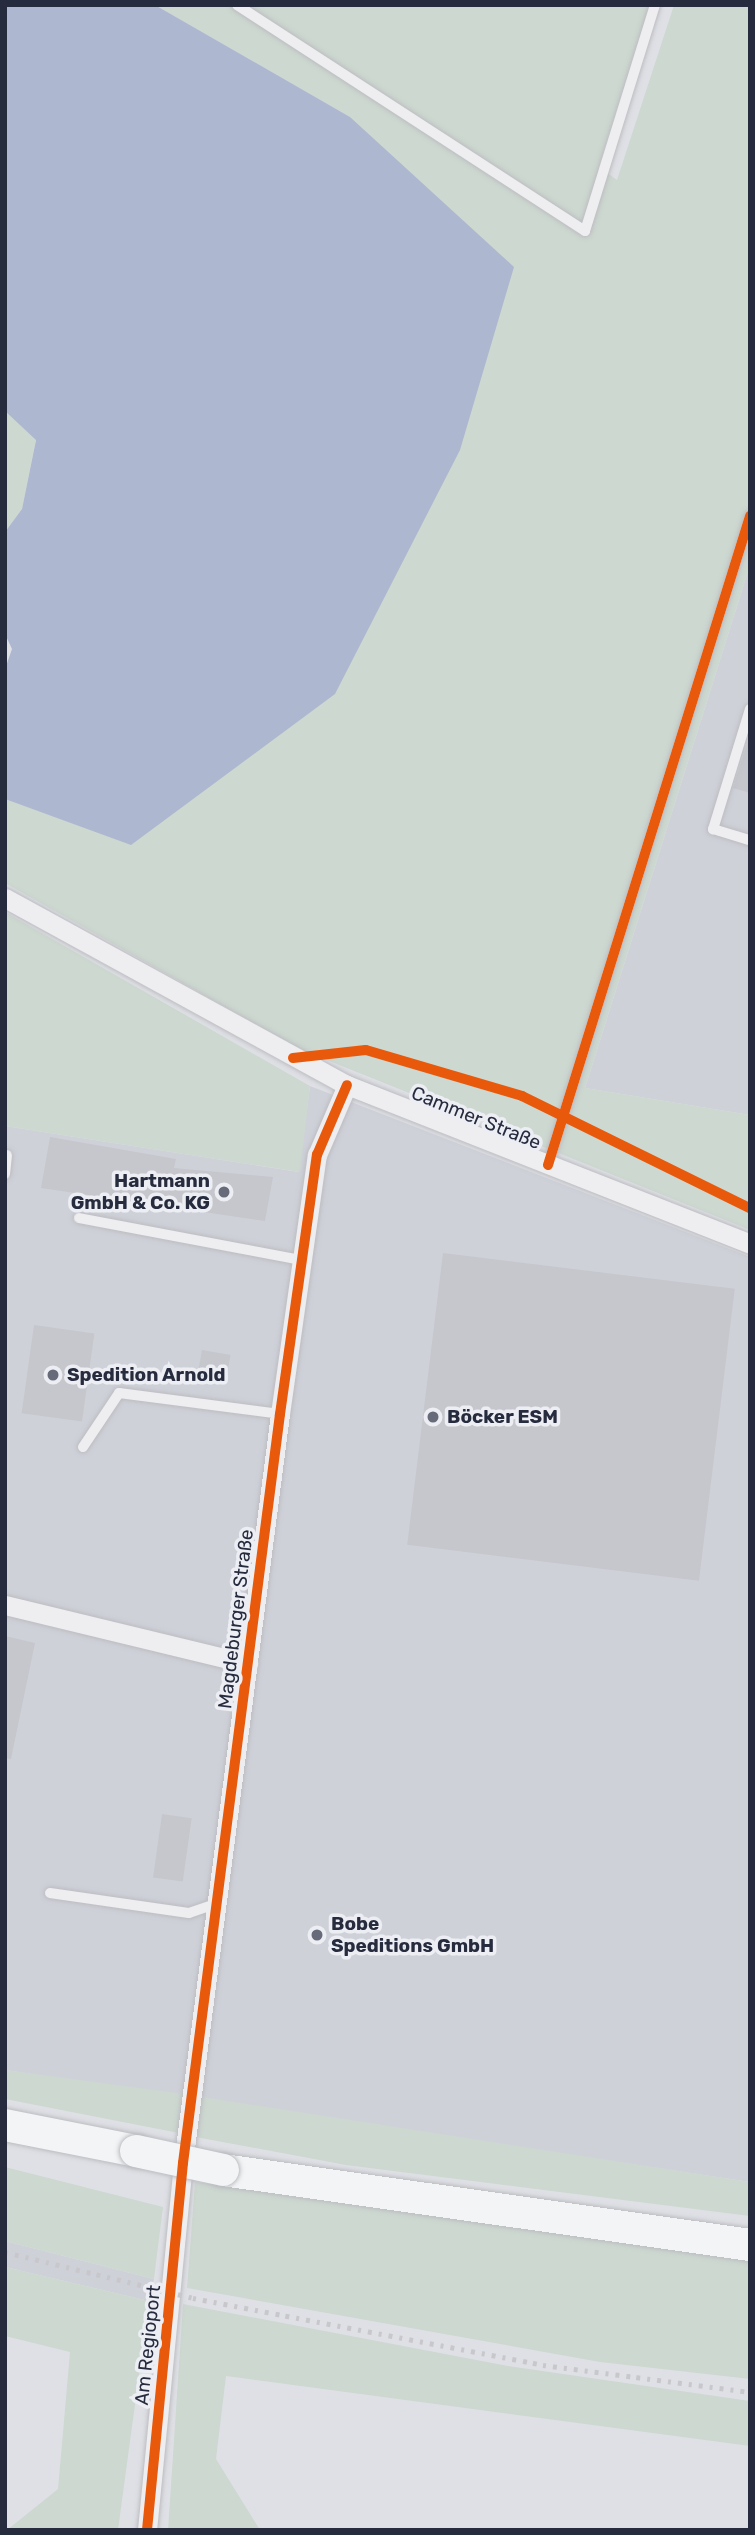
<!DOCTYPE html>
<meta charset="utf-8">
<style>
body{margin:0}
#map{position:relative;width:755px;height:2535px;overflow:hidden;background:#dfe0e5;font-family:Rubik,sans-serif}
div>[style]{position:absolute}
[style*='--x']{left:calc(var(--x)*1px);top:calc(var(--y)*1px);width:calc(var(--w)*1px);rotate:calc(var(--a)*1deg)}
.built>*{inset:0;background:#cfd1d9}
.green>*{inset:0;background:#cdd8d0}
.water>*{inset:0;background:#adb7d0}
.building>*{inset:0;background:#c6c7cd;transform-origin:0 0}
.roads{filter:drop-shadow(0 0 2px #bcbdc1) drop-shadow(0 0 2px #bcbdc1)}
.lane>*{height:10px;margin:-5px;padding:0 5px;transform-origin:5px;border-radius:5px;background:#eeeef1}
.street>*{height:19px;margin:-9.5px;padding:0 9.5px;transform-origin:9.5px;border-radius:9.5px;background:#eeeef1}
.primary>*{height:32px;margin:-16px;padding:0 16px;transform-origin:16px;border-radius:16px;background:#f3f4f5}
.rail>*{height:5px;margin-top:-2.5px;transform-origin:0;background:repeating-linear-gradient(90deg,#c8c8cc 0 3.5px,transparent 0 10.5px)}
.bridges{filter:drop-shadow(0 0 2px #bbbdc2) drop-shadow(0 0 2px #bbbdc2)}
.primary-bridge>*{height:32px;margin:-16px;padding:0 16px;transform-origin:16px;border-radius:16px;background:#f3f4f5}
.cycleway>*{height:10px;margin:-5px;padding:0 5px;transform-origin:5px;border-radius:5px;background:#e8590c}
.dots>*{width:19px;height:19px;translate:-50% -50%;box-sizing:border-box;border:4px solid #eceef4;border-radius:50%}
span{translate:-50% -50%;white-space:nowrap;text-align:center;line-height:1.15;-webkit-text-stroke:7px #eceef4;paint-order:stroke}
.street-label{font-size:19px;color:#262b3d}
.poi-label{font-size:19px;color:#262b3d;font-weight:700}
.right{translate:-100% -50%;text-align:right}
.left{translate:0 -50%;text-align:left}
.frame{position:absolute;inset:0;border:7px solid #262b3d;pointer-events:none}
</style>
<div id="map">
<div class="built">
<div style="clip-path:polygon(750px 565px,750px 1115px,585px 1088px)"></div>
<div style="clip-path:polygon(310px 1086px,750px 1257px,750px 2182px,5px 2070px,5px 1126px,299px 1172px)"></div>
<div style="clip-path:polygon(5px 2241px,154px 2279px,149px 2301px,5px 2267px)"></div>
</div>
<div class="green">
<div style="clip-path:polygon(155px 5px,650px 5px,599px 167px,617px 180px,674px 5px,750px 5px,750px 565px,585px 1088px,750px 1115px,750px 1230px,302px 1050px,5px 883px,5px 799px,131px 844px,350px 117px)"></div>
<div style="clip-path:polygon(5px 411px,36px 439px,22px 509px,5px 532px)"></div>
<div style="clip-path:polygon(5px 912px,310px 1086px,300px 1172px,5px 1126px)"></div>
<div style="clip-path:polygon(5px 2070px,184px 2094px,179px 2133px,5px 2099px)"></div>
<div style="clip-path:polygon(202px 2097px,750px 2182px,750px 2216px,346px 2165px,196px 2137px)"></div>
<div style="clip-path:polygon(5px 2167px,163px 2207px,154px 2279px,5px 2241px)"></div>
<div style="clip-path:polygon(195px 2182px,750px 2261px,750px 2379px,600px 2362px,187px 2288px)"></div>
<div style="clip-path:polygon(5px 2267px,149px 2301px,118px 2530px,7px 2530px,58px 2489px,70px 2352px,5px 2336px)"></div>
<div style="clip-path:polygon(183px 2304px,508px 2366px,750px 2401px,750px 2446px,226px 2376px,216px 2459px,260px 2530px,168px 2530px)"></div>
</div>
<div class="water">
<div style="clip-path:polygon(5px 5px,155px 5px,350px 117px,514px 267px,460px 450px,335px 694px,131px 845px,5px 799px,5px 669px,12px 649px,5px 634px,5px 532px,22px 509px,36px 440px,5px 411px)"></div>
</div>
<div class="building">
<div style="clip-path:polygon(750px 735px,750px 793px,733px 788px)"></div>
<div style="clip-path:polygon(50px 1137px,176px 1159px,174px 1168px,273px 1177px,265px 1221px,41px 1188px)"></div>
<div style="left:443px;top:1253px;width:294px;height:294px;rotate:7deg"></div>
<div style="left:34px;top:1325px;width:61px;height:89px;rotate:8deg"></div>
<div style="left:202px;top:1350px;width:29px;height:21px;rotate:10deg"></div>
<div style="clip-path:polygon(5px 1636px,35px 1643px,11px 1759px,5px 1758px)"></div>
<div style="left:162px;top:1814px;width:30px;height:64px;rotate:8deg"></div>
</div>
<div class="roads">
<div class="lane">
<div style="--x:237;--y:5;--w:415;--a:33"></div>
<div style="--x:585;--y:231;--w:237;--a:-72.8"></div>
<div style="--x:750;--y:709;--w:126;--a:107.1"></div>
<div style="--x:713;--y:829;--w:39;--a:17"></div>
<div style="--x:548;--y:1165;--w:680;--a:-72.71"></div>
<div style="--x:5;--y:1174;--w:19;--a:-84"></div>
<div style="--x:79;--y:1218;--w:227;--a:10.7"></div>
<div style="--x:83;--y:1447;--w:65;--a:-56.3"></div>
<div style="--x:119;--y:1393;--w:162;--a:7.4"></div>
<div style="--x:50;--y:1893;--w:140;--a:8.2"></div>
<div style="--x:189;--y:1913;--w:28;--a:-19"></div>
</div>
<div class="street">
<div style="--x:5;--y:898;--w:390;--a:28.7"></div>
<div style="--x:347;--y:1085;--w:433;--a:21.5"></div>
<div style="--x:5;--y:1605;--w:250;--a:13.6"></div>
<div style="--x:147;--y:2530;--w:369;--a:-84.4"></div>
<div style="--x:183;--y:2163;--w:755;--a:-82.62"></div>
<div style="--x:280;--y:1414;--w:262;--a:-81.9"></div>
<div style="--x:317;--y:1155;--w:76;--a:-66.8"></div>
</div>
<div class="primary">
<div style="--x:5;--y:2125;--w:134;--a:11.2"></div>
<div style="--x:223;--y:2170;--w:532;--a:8.1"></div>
</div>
</div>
<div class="rail">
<div style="--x:5;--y:2252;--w:194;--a:13.7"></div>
<div style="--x:193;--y:2298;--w:356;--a:10.8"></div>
<div style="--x:543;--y:2365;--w:209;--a:7.4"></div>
</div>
<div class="bridges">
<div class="primary-bridge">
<div style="--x:136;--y:2151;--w:89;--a:12.3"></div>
</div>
</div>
<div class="cycleway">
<div style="--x:293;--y:1058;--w:73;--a:-6.3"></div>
<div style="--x:366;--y:1050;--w:163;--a:16.4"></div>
<div style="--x:522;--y:1096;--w:254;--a:26.2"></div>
<div style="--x:548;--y:1165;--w:680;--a:-72.71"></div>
<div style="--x:147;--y:2530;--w:369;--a:-84.4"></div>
<div style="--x:183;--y:2163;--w:755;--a:-82.62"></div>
<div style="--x:280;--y:1414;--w:262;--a:-81.9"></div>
<div style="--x:317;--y:1155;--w:76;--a:-66.8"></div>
</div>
<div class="dots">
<div style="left:224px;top:1192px;background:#676a78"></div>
<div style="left:53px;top:1375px;background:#676a78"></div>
<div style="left:433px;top:1417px;background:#676a78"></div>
<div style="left:317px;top:1935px;background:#676a78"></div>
</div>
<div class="street-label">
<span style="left:476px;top:1118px;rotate:22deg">Cammer Straße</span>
<span style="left:236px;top:1619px;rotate:-83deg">Magdeburger Straße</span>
<span style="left:148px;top:2345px;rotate:-84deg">Am Regioport</span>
</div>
<div class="poi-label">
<span class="right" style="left:210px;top:1192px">Hartmann<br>GmbH &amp; Co. KG</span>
<span class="left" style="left:67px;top:1375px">Spedition Arnold</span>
<span class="left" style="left:447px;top:1417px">Böcker ESM</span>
<span class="left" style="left:331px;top:1935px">Bobe<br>Speditions GmbH</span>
</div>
<div class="frame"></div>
</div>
